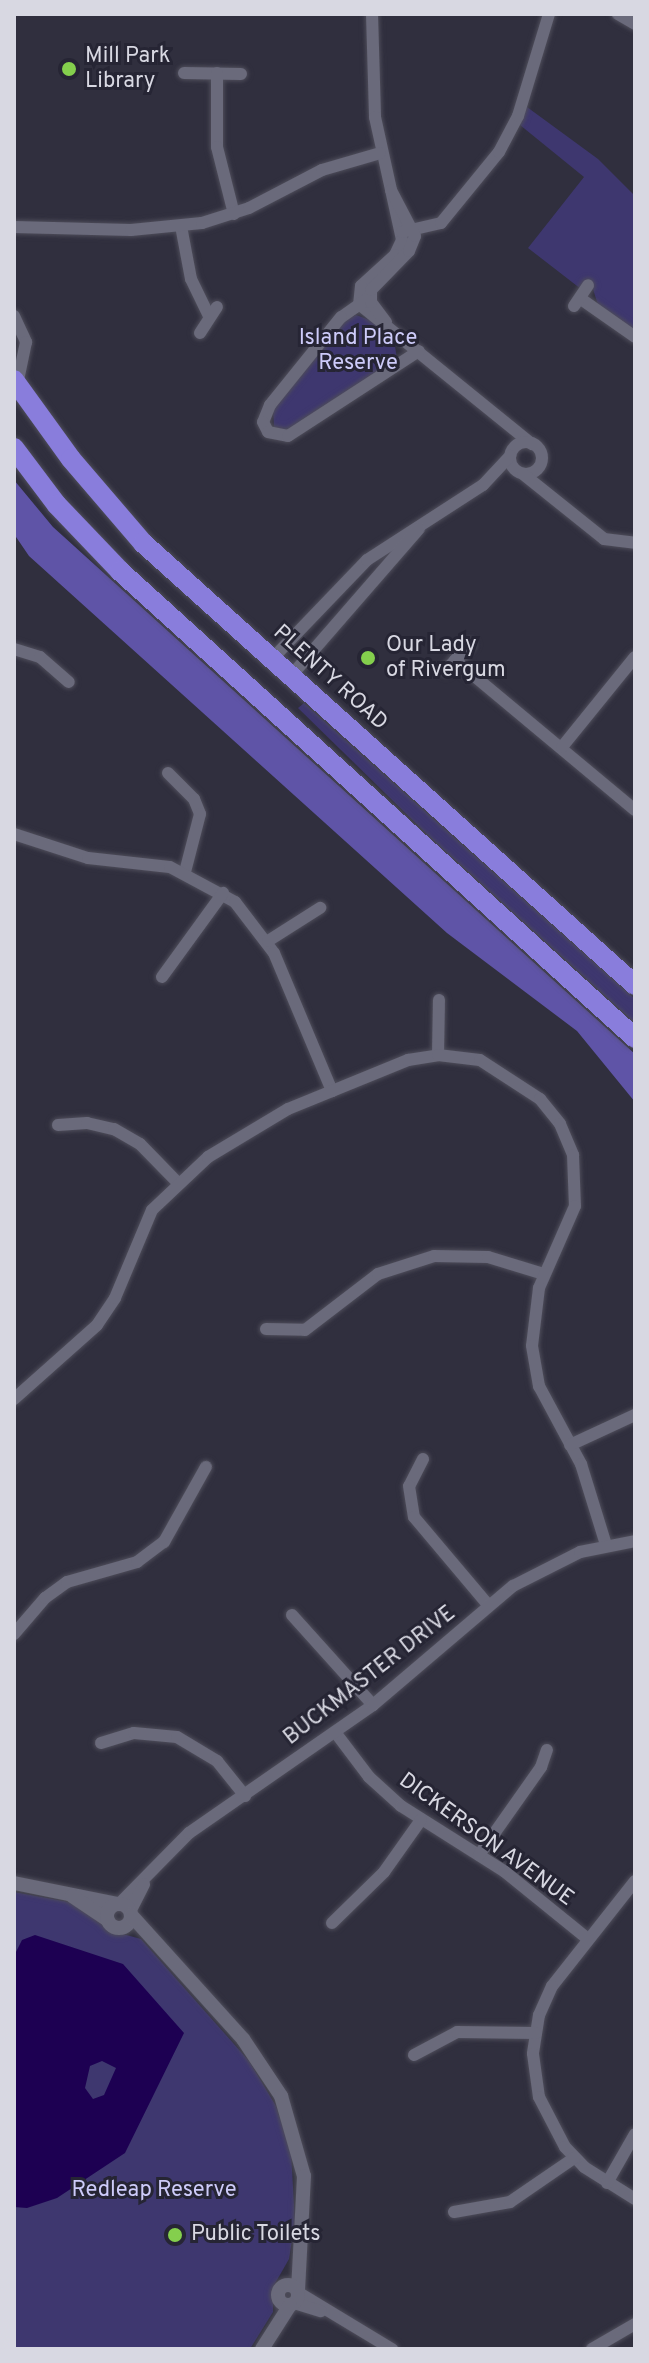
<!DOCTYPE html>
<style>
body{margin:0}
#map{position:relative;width:649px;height:2363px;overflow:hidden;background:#302f3e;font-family:Overpass,sans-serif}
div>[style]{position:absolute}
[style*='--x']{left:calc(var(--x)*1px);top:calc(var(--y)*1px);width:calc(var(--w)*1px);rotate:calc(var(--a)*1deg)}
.green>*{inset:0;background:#3e376f}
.forest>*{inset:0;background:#5f54a7}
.water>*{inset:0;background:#1d0052}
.roads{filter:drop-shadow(0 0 2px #4e4d5a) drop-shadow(0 0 2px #4e4d5a)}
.minor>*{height:12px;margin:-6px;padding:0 6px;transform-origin:6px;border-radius:6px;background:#6a6a7b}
.minor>.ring{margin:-6px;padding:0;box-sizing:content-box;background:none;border:12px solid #6a6a7b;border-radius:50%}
.tertiary>*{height:14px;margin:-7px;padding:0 7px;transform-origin:7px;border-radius:7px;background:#6a6a7b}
.tertiary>.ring{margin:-7px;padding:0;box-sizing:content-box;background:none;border:14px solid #6a6a7b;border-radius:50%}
.trunk>*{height:20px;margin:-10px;padding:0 10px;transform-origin:10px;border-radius:10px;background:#897ddc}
.dots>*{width:22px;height:22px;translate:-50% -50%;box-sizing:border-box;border:4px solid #262534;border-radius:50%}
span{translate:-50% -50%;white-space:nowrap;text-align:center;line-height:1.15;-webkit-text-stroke:6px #262534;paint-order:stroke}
.poi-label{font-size:22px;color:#d8d8e2}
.left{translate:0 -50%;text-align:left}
.park-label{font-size:22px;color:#cdcbf9}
.street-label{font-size:22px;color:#d8d8e2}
.frame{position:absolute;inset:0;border:16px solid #d8d8e2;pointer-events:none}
</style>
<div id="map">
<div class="green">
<div style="clip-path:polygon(527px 107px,598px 159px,635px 196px,635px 331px,598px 305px,592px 286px,581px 289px,528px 248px,584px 177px,520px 125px)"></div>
<div style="clip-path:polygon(356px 315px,370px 320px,394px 340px,397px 359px,289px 431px,274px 427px,273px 409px,342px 322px)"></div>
<div style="clip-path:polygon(304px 703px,635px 999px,635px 1023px,433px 840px,298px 708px)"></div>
<div style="clip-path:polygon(14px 1892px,69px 1902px,112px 1931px,141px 1939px,249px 2061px,276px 2106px,291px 2152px,295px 2222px,289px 2259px,273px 2287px,273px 2312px,250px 2349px,14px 2349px)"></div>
</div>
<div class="forest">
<div style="clip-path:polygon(14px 480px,53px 527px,635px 1054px,635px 1102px,577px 1031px,447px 933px,29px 556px,14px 534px)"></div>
</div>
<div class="water">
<div style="clip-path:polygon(evenodd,35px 1935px,123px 1964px,184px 2033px,125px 2153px,57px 2198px,27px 2208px,14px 2207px,14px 1956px,22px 1940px,35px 1935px,102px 2061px,116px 2068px,104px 2095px,93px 2099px,85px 2088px,90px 2066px,102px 2061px)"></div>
</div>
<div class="roads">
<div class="minor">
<div style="--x:372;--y:14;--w:103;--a:88.3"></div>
<div style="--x:375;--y:117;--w:126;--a:77.6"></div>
<div style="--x:402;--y:240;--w:17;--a:115"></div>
<div style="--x:395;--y:255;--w:46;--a:137.6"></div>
<div style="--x:361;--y:286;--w:18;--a:96"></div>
<div style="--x:359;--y:304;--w:223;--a:39"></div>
<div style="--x:618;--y:14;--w:20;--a:30"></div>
<div style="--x:184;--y:73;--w:57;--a:1"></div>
<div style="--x:217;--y:73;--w:74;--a:90"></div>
<div style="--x:217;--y:147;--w:69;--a:75.8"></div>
<div style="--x:181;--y:226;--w:54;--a:79.3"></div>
<div style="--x:191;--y:279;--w:41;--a:64.1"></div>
<div style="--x:14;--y:227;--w:117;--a:1.5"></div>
<div style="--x:131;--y:230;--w:71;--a:-5.6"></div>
<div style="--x:202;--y:223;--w:49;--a:-17.7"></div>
<div style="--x:249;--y:208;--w:82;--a:-27.5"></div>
<div style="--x:322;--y:170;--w:60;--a:-16.3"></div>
<div style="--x:402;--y:232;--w:40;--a:-13"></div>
<div style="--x:441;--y:223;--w:92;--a:-50.8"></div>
<div style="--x:499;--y:152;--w:41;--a:-62.2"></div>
<div style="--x:518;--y:116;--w:107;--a:-73.1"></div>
<div style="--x:370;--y:297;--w:35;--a:145"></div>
<div style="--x:341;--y:317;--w:113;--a:128.9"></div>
<div style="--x:270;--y:405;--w:18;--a:112"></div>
<div style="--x:263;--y:422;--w:11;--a:63"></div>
<div style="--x:268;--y:432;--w:20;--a:11"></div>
<div style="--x:288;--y:436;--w:156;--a:-33"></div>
<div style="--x:581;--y:299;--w:66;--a:35.1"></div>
<div style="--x:574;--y:306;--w:25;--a:-56"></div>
<div style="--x:14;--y:316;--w:29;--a:65"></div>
<div style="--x:26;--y:342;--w:44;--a:101.8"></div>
<div style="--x:386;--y:322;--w:25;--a:-127"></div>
<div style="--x:371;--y:302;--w:12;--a:-90"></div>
<div style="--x:371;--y:290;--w:54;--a:-45.7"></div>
<div style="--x:409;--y:251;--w:16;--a:-68"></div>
<div style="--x:415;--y:236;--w:52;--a:-117.6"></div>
<div style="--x:200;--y:333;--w:31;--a:-57"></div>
<div class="ring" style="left:510px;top:442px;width:20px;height:20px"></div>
<div style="--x:523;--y:474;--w:104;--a:38.7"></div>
<div style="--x:604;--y:539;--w:31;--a:7"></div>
<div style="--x:14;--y:649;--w:27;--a:17"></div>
<div style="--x:40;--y:657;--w:38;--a:41"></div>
<div style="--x:272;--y:659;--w:137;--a:-46.2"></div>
<div style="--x:367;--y:560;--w:138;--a:-32.9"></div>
<div style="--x:483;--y:485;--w:40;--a:-47"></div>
<div style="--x:455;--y:660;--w:234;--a:39.8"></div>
<div style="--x:446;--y:670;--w:35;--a:-47"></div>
<div style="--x:291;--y:676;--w:195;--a:-49"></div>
<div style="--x:562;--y:747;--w:116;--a:-51"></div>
<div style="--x:168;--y:773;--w:37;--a:45"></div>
<div style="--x:194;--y:799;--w:16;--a:68"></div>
<div style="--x:200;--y:814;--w:60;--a:104.5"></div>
<div style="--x:14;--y:834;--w:78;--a:18"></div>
<div style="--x:88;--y:858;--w:82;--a:6.3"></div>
<div style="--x:170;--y:867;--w:74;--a:28.3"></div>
<div style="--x:235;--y:902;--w:64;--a:52.6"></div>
<div style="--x:274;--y:953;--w:150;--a:67.2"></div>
<div style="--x:268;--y:941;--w:62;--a:-32.4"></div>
<div style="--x:162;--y:977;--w:104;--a:-54"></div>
<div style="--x:438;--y:1055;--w:55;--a:-89"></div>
<div style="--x:58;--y:1125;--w:29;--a:-4"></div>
<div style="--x:87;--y:1123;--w:28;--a:13"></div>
<div style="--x:114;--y:1129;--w:30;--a:30"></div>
<div style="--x:140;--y:1144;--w:54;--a:45.7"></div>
<div style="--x:266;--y:1329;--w:39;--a:1"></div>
<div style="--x:305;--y:1330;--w:92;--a:-37.5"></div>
<div style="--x:378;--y:1274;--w:59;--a:-17.8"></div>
<div style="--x:434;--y:1256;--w:54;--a:1.1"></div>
<div style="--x:488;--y:1257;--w:59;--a:16.9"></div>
<div style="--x:14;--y:1399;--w:111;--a:-41.7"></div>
<div style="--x:97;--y:1325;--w:32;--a:-56"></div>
<div style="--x:115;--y:1298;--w:95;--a:-67.2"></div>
<div style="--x:152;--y:1210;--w:77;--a:-43.4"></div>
<div style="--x:208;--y:1157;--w:93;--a:-31"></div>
<div style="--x:288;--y:1109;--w:130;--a:-22.2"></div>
<div style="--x:408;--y:1060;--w:30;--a:-9"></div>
<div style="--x:438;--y:1055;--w:42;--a:6.8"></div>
<div style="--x:480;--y:1060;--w:72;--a:33"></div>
<div style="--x:540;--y:1099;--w:32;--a:51"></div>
<div style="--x:560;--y:1124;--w:34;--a:67"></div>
<div style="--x:573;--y:1155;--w:51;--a:87.8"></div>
<div style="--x:575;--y:1206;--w:90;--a:113.7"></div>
<div style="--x:539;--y:1288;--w:58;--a:96.9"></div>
<div style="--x:532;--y:1346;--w:41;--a:80.1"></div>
<div style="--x:539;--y:1386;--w:89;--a:61.7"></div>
<div style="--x:581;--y:1464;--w:85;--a:72.8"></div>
<div style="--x:570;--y:1445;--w:72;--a:-24.8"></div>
<div style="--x:423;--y:1459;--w:30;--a:117"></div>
<div style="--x:409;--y:1486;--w:31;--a:81"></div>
<div style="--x:414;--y:1517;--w:116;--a:49.9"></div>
<div style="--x:292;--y:1615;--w:121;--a:48"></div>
<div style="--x:14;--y:1634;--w:48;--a:-49.3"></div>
<div style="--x:45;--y:1598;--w:27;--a:-36"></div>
<div style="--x:67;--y:1582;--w:73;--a:-15.9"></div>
<div style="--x:137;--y:1562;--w:34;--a:-37"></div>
<div style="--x:164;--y:1542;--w:86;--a:-60.8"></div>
<div style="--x:335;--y:1732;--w:56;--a:52.9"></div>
<div style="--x:369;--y:1777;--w:43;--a:42.2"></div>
<div style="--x:401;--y:1806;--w:122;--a:32.3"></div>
<div style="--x:504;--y:1871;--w:108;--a:39"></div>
<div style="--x:101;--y:1743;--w:34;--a:-17"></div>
<div style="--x:134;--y:1733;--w:43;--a:5.3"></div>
<div style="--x:177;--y:1737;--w:47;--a:31"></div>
<div style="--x:217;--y:1761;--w:45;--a:51.3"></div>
<div style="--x:479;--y:1855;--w:108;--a:-54.8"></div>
<div style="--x:541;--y:1767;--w:18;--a:-71"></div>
<div style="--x:635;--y:1881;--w:134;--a:128.3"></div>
<div style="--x:552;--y:1986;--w:32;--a:114"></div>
<div style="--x:539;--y:2015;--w:39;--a:99"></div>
<div style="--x:533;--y:2054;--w:43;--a:82.1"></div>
<div style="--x:539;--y:2097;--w:56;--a:62.5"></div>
<div style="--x:565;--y:2147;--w:28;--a:46"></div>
<div style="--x:584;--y:2167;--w:60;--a:32.1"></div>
<div style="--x:119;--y:1904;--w:100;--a:-45.4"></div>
<div style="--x:189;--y:1833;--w:224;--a:-34.8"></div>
<div style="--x:373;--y:1705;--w:184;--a:-40.4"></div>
<div style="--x:513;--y:1586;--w:75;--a:-26.9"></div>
<div style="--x:580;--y:1552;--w:56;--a:-11.3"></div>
<div style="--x:130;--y:1912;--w:31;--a:-63"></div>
<div style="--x:332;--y:1923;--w:73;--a:-44.4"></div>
<div style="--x:384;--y:1872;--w:64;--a:-54.6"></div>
<div style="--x:414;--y:2055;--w:49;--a:-28.1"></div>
<div style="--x:457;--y:2032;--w:79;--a:0.7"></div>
<div style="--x:607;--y:2183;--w:56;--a:-60.3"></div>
<div style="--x:454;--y:2212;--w:57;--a:-10.1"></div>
<div style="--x:510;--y:2202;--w:78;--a:-34.5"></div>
<div style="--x:299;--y:2293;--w:109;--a:31.1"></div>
<div style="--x:294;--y:2303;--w:28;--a:17"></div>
<div style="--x:592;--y:2349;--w:50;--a:-30.2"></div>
</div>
<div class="tertiary">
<div style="--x:14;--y:1883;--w:105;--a:11.5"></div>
<div style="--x:72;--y:1896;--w:43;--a:33.7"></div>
<div class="ring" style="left:107px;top:1904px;width:10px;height:10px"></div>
<div style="--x:131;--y:1915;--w:167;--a:47.9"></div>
<div style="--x:243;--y:2039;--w:69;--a:56.3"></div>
<div style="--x:281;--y:2096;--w:83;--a:74"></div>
<div style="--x:304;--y:2176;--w:115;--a:93"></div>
<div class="ring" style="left:278px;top:2285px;width:6px;height:6px"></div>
<div style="--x:262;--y:2349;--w:52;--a:-57.5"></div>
</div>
<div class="trunk">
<div style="--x:14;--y:380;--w:97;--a:54.2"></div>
<div style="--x:71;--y:459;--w:111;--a:49.4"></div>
<div style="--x:143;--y:543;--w:661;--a:41.94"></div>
<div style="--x:14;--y:448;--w:71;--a:53"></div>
<div style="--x:57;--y:505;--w:91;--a:46.3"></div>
<div style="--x:120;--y:571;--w:695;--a:42.2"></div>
</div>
</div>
<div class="dots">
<div style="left:69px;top:69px;background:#84cf4d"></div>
<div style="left:368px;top:658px;background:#84cf4d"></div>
<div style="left:175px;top:2235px;background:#84cf4d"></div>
</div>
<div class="poi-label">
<span class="left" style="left:85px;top:69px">Mill Park<br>Library</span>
<span class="left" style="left:386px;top:658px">Our Lady<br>of Rivergum</span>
<span class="left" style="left:191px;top:2235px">Public Toilets</span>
</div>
<div class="park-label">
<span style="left:358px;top:351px">Island Place<br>Reserve</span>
<span style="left:154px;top:2191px">Redleap Reserve</span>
</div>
<div class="street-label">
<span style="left:330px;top:678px;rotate:42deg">PLENTY ROAD</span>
<span style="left:370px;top:1676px;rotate:-38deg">BUCKMASTER DRIVE</span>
<span style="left:486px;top:1840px;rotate:36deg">DICKERSON AVENUE</span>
</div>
<div class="frame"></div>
</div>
